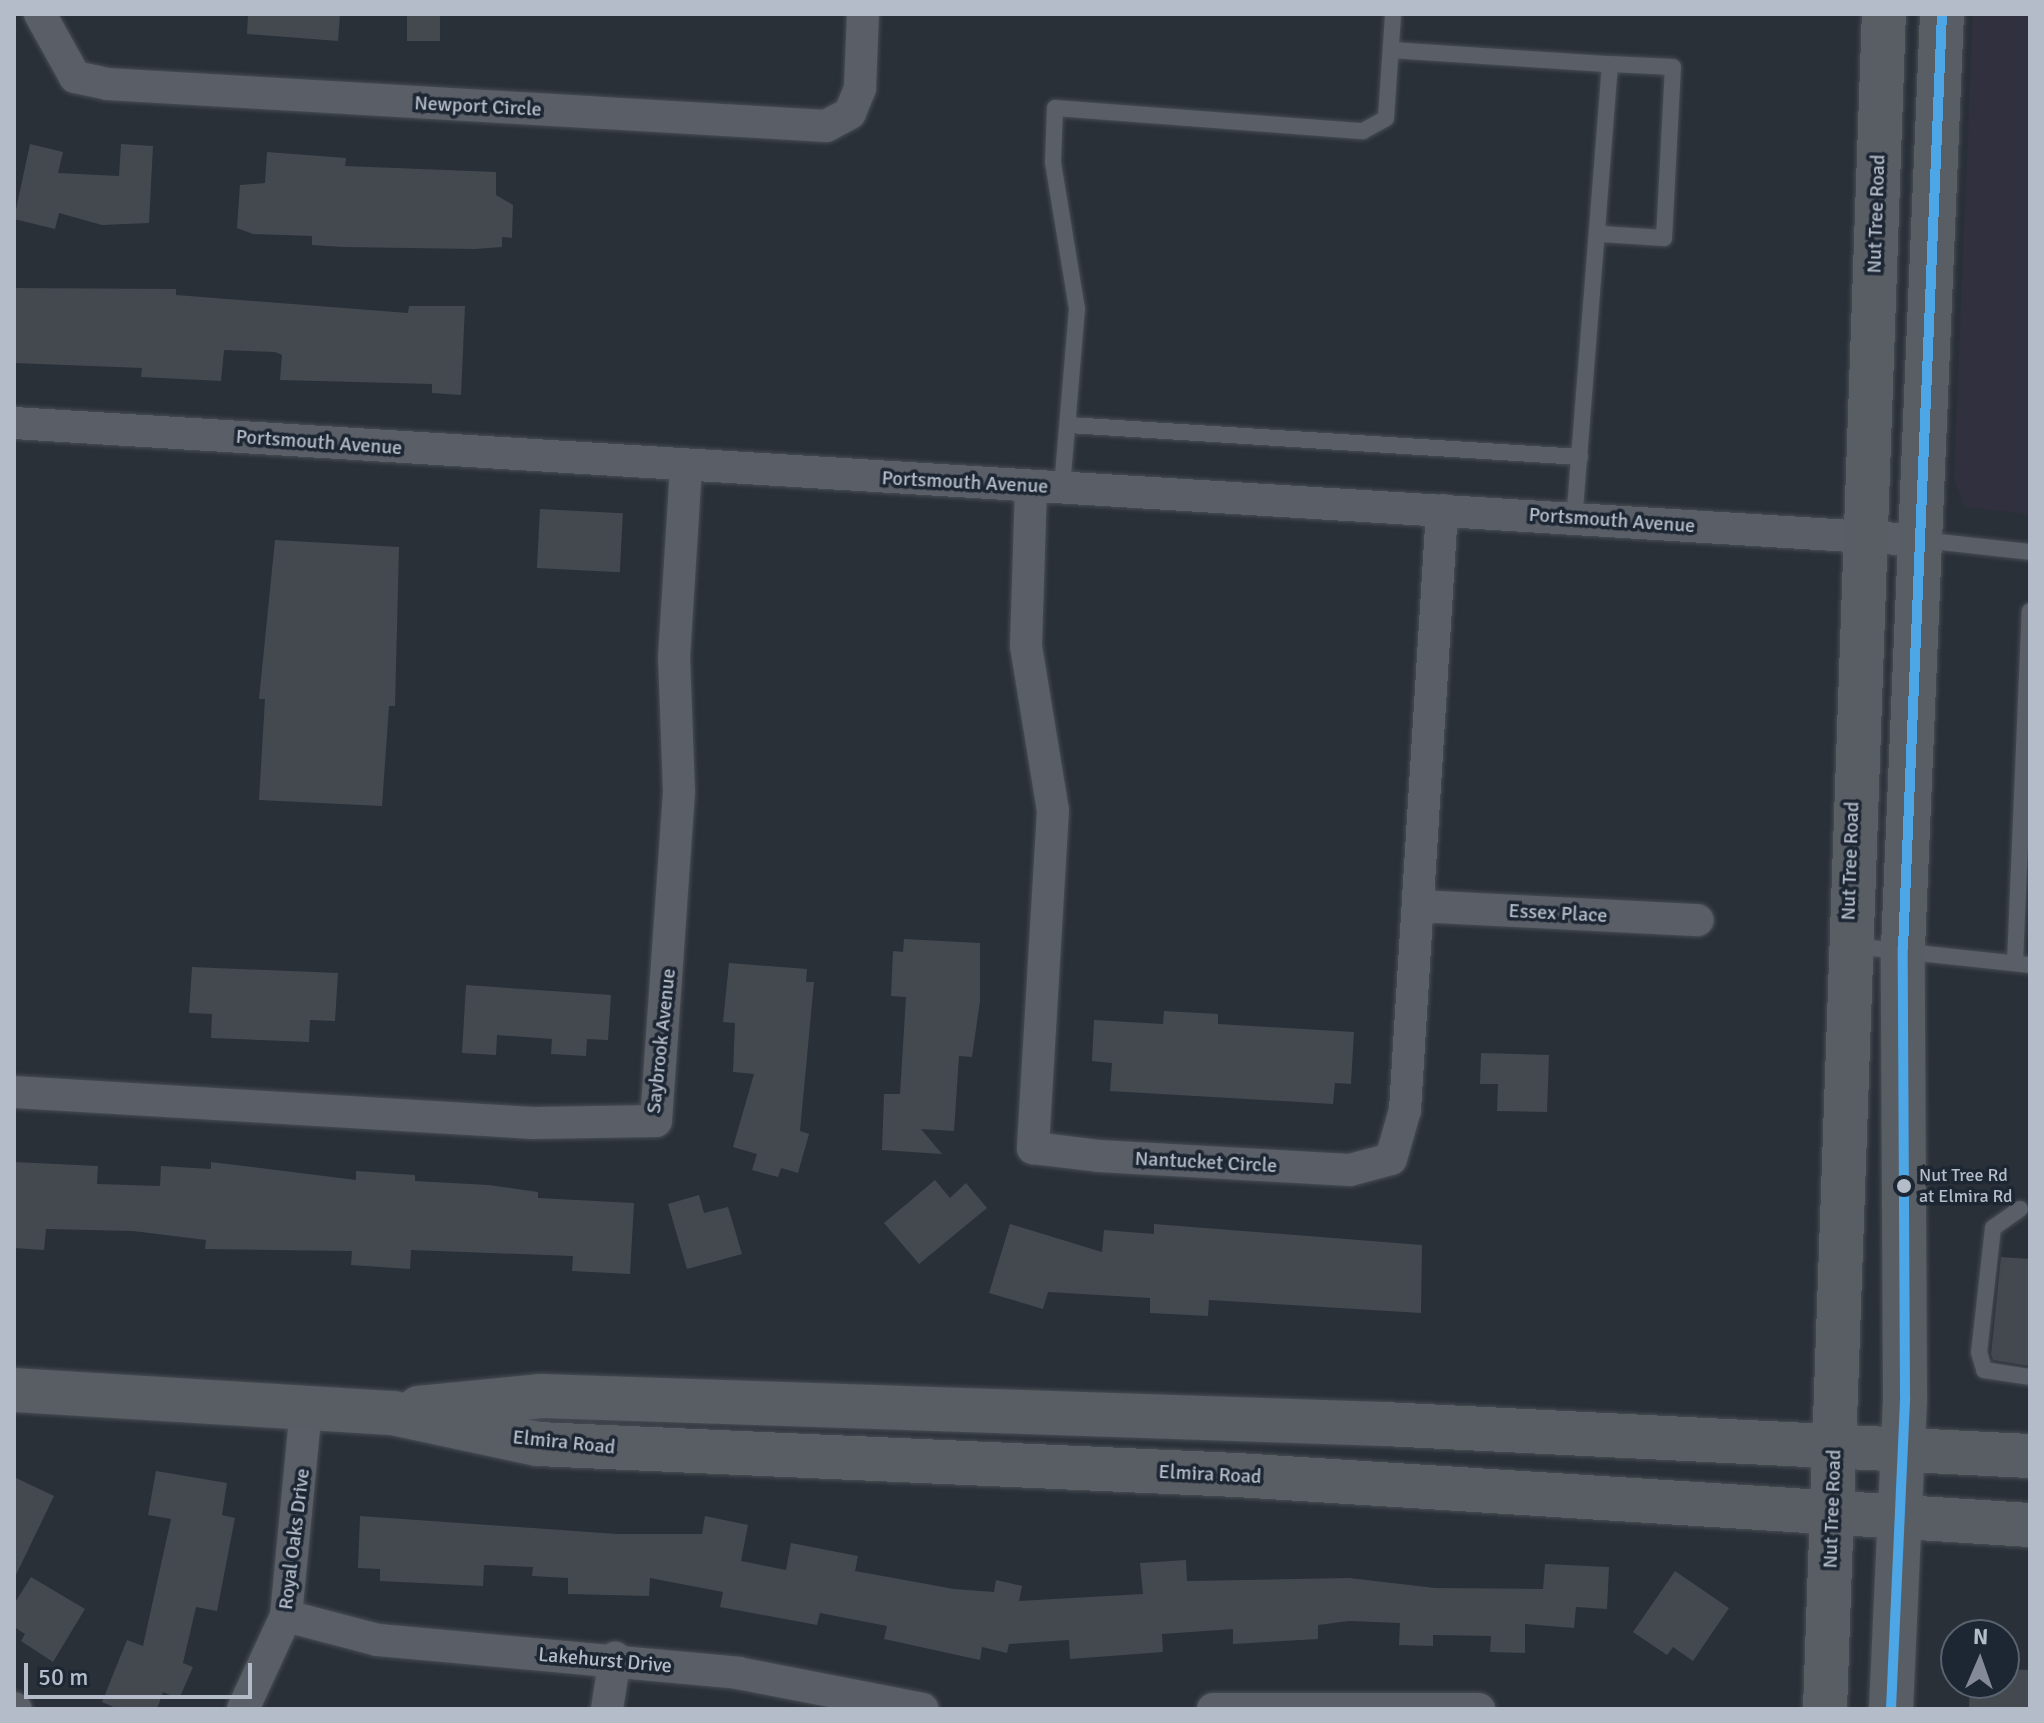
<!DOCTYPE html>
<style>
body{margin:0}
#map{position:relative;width:2044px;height:1723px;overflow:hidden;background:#2a3038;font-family:Signika,sans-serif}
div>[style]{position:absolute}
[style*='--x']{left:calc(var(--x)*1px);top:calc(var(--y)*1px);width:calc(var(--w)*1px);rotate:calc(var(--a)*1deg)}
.medical>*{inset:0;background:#31303e}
.building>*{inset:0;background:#444950;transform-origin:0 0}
.roads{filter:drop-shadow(0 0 2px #484c53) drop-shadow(0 0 2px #484c53)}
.lane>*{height:16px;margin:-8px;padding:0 8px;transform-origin:8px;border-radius:8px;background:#5a5e66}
.street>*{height:32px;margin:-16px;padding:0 16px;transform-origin:16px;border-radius:16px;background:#5a5e66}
.secondary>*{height:44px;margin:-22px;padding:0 22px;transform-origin:22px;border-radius:22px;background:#595d64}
.bus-1>*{height:10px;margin:-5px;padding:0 5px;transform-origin:5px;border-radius:5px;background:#4da6e6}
.dots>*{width:22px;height:22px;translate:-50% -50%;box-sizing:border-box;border:4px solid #1d2633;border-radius:50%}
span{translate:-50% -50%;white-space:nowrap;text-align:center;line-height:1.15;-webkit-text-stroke:7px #1d2633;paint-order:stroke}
.bus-label{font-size:18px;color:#b4bcc9}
.left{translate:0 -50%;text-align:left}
.street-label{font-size:20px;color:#b4bcc9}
.frame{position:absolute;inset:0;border:16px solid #b4bcc9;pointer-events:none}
.north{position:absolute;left:1940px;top:1619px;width:80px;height:80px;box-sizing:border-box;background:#1d2633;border:2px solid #59626f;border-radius:50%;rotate:2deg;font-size:22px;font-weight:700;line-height:32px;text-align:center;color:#b4bcc9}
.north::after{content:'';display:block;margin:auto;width:28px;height:36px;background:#848b96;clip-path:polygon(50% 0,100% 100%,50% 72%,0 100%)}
.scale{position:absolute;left:24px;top:1663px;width:228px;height:36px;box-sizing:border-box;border:4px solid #b4bcc9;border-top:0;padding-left:10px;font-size:24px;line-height:28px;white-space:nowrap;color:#b4bcc9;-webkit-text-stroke:6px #1d2633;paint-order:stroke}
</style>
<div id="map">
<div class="medical">
<div style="clip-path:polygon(1973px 14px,2030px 14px,2030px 514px,1964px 507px,1954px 478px)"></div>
</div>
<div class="building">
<div style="clip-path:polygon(248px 14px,340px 14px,338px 41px,247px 34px)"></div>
<div style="left:407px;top:14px;width:33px;height:27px"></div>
<div style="clip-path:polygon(30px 144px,63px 152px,58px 173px,119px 176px,121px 144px,153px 146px,149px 223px,102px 225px,59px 213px,55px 229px,14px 219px)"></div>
<div style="clip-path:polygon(267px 152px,346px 158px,345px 166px,496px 172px,496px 195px,513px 205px,512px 238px,502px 237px,502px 247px,475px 249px,343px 247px,312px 245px,312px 236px,253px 234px,237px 228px,240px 185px,265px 183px)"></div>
<div style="clip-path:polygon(14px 288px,176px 289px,176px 295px,408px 313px,409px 306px,465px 306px,461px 395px,432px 393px,432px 384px,280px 380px,282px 355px,275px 352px,224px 350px,221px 381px,141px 377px,142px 368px,14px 363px)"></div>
<div style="left:540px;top:509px;width:83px;height:59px;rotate:3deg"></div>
<div style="clip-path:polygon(275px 540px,399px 547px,395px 706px,389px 706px,382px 806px,259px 800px,265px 699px,259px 699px)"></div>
<div style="clip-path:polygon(904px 939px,980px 943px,980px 1001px,972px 1057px,959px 1056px,954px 1131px,921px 1129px,942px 1154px,882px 1150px,884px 1094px,900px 1094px,906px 997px,891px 996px,893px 951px,903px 952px)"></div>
<div style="clip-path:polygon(729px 963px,807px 969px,806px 982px,814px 982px,800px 1131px,809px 1134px,798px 1173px,781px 1168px,778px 1177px,752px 1170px,757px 1154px,733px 1147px,754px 1074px,733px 1072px,735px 1023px,723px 1022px)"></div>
<div style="clip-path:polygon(192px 967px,338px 973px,335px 1021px,310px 1020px,309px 1042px,211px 1038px,212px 1014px,189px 1013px)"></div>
<div style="clip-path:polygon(466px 985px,611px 995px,608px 1040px,587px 1039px,586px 1056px,551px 1054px,552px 1039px,497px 1035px,496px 1055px,462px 1053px)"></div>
<div style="clip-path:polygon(1164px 1011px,1218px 1014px,1218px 1024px,1354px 1032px,1351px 1084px,1335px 1083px,1333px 1104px,1110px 1091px,1112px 1063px,1092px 1061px,1094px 1020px,1163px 1024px)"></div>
<div style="clip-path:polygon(1481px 1053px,1549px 1055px,1547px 1112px,1497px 1111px,1498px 1084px,1480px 1084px)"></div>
<div style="clip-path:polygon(14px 1162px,98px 1166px,97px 1184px,160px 1186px,161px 1166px,211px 1169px,211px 1162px,356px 1180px,356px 1171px,415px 1175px,415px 1181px,488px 1185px,538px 1192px,538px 1198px,634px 1203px,630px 1274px,572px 1271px,573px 1256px,411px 1250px,410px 1269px,351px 1265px,352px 1251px,205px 1249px,206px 1240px,133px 1231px,46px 1229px,44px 1250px,14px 1248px)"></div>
<div style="clip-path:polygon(935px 1180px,950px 1198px,966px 1183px,987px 1208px,919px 1264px,884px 1223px)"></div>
<div style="clip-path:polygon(699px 1195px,704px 1213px,728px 1207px,742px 1254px,687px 1269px,668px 1204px)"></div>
<div style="clip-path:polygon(1010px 1224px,1102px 1252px,1104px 1230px,1154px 1234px,1154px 1224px,1422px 1245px,1421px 1313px,1209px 1300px,1208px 1316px,1150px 1313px,1150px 1298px,1048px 1292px,1043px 1309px,989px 1293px)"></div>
<div style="clip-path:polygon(2001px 1257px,2030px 1259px,2030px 1366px,1993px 1360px,1991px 1354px)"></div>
<div style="clip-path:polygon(156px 1471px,227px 1483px,222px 1515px,235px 1518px,217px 1611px,196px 1607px,183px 1663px,193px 1667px,179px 1699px,163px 1692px,157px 1709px,118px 1709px,102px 1702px,127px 1640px,143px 1646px,171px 1519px,148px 1515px)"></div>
<div style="clip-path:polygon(14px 1477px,54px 1496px,14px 1579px)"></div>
<div style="clip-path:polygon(360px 1516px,617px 1534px,702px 1534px,705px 1516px,748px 1525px,741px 1561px,786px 1570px,791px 1543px,858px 1556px,855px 1571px,954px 1589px,994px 1592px,996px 1580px,1022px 1586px,1019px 1601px,1143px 1594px,1140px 1563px,1186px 1560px,1187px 1581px,1349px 1578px,1435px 1588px,1543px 1589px,1545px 1564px,1609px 1567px,1607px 1609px,1576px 1607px,1574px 1628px,1525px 1624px,1525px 1653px,1490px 1652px,1491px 1636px,1433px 1635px,1433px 1646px,1399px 1645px,1400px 1623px,1349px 1621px,1318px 1625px,1318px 1639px,1233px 1644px,1233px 1629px,1162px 1634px,1163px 1652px,1070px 1659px,1069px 1640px,1009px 1644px,1007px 1653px,982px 1647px,980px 1660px,884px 1639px,887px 1626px,820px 1613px,817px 1625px,720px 1607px,723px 1592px,650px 1578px,649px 1596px,568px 1594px,568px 1578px,532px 1576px,533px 1567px,484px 1565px,483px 1586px,380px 1581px,380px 1569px,358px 1568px)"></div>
<div style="clip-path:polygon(1675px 1571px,1729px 1608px,1693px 1661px,1673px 1647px,1667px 1655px,1633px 1632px)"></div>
<div style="clip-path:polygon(31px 1577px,85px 1609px,53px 1662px,21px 1641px,25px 1634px,14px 1627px,14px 1604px)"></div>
<div style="clip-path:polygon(2004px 1669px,2030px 1670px,2030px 1709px,1969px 1709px,1970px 1683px,2004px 1683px)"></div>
</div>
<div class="roads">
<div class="lane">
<div style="--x:1391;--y:50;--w:219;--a:3.7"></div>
<div style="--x:1610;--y:64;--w:455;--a:94.5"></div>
<div style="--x:1601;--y:234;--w:63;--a:3.6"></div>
<div style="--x:1664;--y:238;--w:171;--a:-87"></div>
<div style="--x:1673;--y:67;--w:63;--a:-177.3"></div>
<div style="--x:1069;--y:425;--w:512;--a:3.58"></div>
<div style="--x:1062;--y:487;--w:179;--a:-85.2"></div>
<div style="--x:1077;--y:309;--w:149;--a:-99.3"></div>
<div style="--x:1053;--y:162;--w:54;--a:-87.9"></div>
<div style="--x:1055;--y:108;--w:309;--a:4.3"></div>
<div style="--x:1363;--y:131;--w:26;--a:-29"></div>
<div style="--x:1386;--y:118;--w:104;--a:-86.1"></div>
<div style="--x:1922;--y:540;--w:109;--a:6.3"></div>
<div style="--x:1852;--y:946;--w:179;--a:6.1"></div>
<div style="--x:2015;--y:963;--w:352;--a:-87.6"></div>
<div style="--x:2020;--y:1209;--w:33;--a:145"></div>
<div style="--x:1993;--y:1228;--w:125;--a:96.4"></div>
<div style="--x:1979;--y:1352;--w:19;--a:74"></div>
<div style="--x:1984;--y:1370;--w:47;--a:8.7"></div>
</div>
<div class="street">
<div style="--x:40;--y:14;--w:72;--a:60.9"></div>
<div style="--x:75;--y:77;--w:33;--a:12"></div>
<div style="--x:107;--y:84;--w:720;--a:3.34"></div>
<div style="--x:826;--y:126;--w:27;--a:-28"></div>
<div style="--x:850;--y:113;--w:27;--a:-68"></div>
<div style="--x:860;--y:88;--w:74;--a:-87.7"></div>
<div style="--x:14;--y:423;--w:1907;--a:3.52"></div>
<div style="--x:1031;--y:486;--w:160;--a:91.8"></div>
<div style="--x:1026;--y:646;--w:166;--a:80.7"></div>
<div style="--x:1053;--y:810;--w:339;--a:93.4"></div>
<div style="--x:1033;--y:1148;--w:66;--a:6.9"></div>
<div style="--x:1099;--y:1156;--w:251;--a:3.2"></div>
<div style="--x:1350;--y:1170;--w:42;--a:-15"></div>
<div style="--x:1391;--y:1159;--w:51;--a:-74.1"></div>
<div style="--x:1405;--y:1110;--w:601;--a:-86.47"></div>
<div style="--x:1419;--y:906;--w:279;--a:2.9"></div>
<div style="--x:14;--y:1092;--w:520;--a:3.42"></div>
<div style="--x:533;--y:1123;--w:123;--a:-0.9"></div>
<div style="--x:656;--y:1121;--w:330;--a:-86"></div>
<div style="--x:679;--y:792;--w:134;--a:-92.1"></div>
<div style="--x:674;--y:658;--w:193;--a:-86.4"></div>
<div style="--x:286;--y:1616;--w:95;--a:14.6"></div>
<div style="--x:378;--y:1640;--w:362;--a:5.2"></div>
<div style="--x:738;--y:1673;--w:188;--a:11"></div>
<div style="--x:14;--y:1708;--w:2;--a:27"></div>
<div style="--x:243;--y:1709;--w:102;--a:-65.2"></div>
<div style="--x:286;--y:1616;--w:209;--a:-84.5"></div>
<div style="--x:607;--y:1709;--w:52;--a:-81.1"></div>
<div style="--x:1213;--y:1709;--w:266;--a:0"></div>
</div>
<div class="secondary">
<div style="--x:14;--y:1390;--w:380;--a:3.5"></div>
<div style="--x:393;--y:1413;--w:148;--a:12.1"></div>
<div style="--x:538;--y:1444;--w:700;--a:2.54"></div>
<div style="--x:1237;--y:1475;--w:795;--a:3.61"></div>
<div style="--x:419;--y:1408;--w:123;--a:-5.6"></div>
<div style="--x:541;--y:1396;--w:843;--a:1.9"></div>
<div style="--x:1384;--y:1424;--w:647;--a:2.84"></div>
<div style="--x:1825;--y:1709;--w:1696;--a:-88.01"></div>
<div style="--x:1891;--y:1709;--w:313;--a:-87.4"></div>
<div style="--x:1905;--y:1396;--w:448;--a:-90.3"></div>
<div style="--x:1903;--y:948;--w:935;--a:-87.61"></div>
</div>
</div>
<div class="bus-1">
<div style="--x:1891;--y:1709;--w:313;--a:-87.4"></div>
<div style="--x:1905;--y:1396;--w:448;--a:-90.3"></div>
<div style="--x:1903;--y:948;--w:935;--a:-87.61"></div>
</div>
<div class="dots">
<div style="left:1904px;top:1186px;background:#b4bcc9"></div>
</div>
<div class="bus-label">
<span class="left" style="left:1919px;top:1186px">Nut Tree Rd<br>at Elmira Rd</span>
</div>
<div class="street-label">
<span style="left:478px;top:106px;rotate:3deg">Newport Circle</span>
<span style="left:1876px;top:214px;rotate:-88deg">Nut Tree Road</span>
<span style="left:319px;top:442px;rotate:4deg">Portsmouth Avenue</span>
<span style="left:965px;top:482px;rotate:3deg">Portsmouth Avenue</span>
<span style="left:1612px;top:520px;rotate:4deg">Portsmouth Avenue</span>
<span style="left:1850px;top:861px;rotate:-88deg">Nut Tree Road</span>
<span style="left:1558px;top:913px;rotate:3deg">Essex Place</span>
<span style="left:661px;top:1041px;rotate:-84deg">Saybrook Avenue</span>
<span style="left:1206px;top:1162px;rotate:3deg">Nantucket Circle</span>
<span style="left:564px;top:1442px;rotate:6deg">Elmira Road</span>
<span style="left:1210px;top:1474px;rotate:3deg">Elmira Road</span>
<span style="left:1832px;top:1509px;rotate:-88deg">Nut Tree Road</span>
<span style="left:294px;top:1539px;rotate:-83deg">Royal Oaks Drive</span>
<span style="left:605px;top:1660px;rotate:5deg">Lakehurst Drive</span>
</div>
<div class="frame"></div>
<div class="north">N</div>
<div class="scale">50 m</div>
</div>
